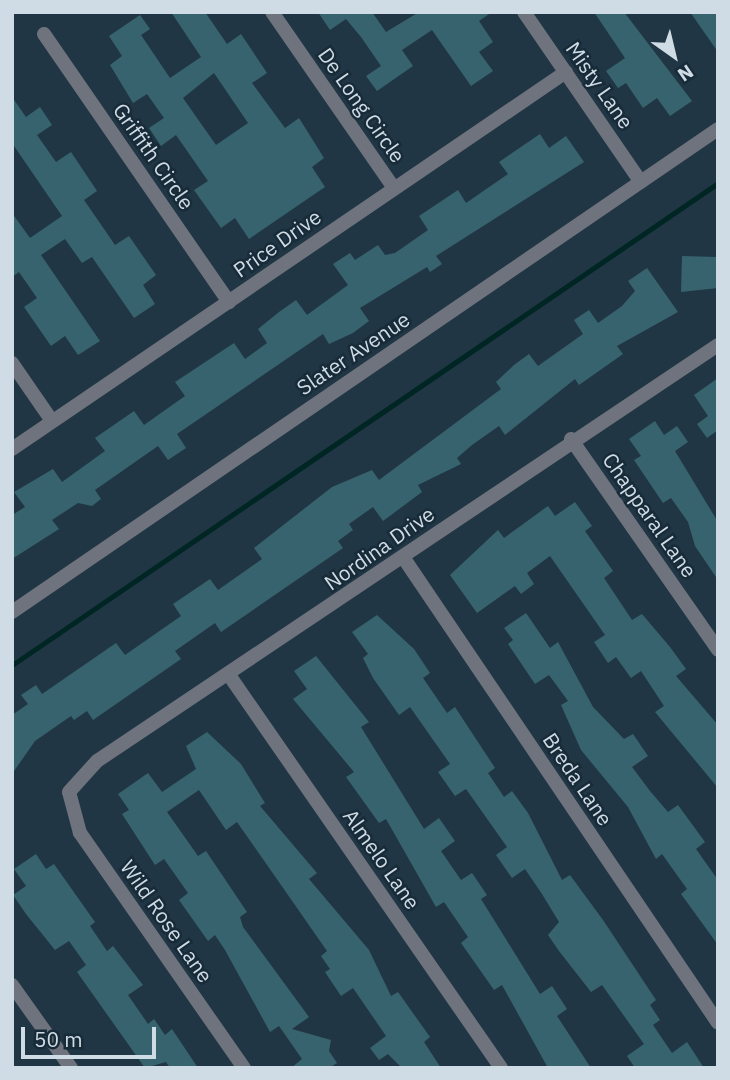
<!DOCTYPE html>
<style>
body{margin:0}
#map{position:relative;width:730px;height:1080px;overflow:hidden;background:#213644;font-family:"IBM Plex Sans",sans-serif}
div>[style]{position:absolute}
[style*='--x']{left:calc(var(--x)*1px);top:calc(var(--y)*1px);width:calc(var(--w)*1px);rotate:calc(var(--a)*1deg)}
.stream>*{height:5px;margin:-2.5px;padding:0 2.5px;transform-origin:2.5px;border-radius:2.5px;background:#002624}
.building>*{inset:0;background:#37636e}
.minor>*{height:14px;margin:-7px;padding:0 7px;transform-origin:7px;border-radius:7px;background:#6e737d}
.tertiary>*{height:14px;margin:-7px;padding:0 7px;transform-origin:7px;border-radius:7px;background:#6e737d}
span{translate:-50% -50%;white-space:nowrap;text-align:center;line-height:1.15;-webkit-text-stroke:5px #182b39;paint-order:stroke}
.street-label{font-size:21px;color:#d0dce5}
.frame{position:absolute;inset:0;border:14px solid #d0dce5;pointer-events:none}
.north{position:absolute;left:639px;top:21px;width:70px;height:70px;-webkit-text-stroke:5px #182b39;paint-order:stroke;rotate:146deg;font-size:19px;font-weight:700;line-height:28px;text-align:center;color:#d0dce5}
.north::after{content:'';display:block;margin:auto;width:24px;height:32px;background:#d0dce5;clip-path:polygon(50% 0,100% 100%,50% 72%,0 100%)}
.scale{position:absolute;left:21px;top:1027px;width:135px;height:32px;box-sizing:border-box;border:4px solid #d0dce5;border-top:0;padding-left:9px;font-size:21px;line-height:24px;white-space:nowrap;color:#d0dce5;-webkit-text-stroke:5px #182b39;paint-order:stroke}
</style>
<div id="map">
<div class="stream">
<div style="--x:12;--y:665;--w:855;--a:-34.32"></div>
</div>
<div class="building">
<div style="clip-path:polygon(evenodd,171px 12px,205px 12px,227px 44px,241px 34px,267px 73px,252px 83px,285px 128px,299px 118px,324px 158px,312px 167px,325px 187px,249px 239px,235px 218px,221px 228px,194px 190px,208px 181px,176px 135px,161px 146px,149px 128px,164px 118px,147px 94px,133px 103px,110px 65px,122px 56px,109px 36px,140px 15px,150px 29px,141px 35px,170px 78px,201px 57px,171px 12px,214px 73px,248px 123px,216px 145px,183px 98px,214px 73px)"></div>
<div style="clip-path:polygon(318px 12px,372px 12px,386px 32px,419px 12px,492px 12px,479px 21px,493px 42px,479px 52px,493px 71px,471px 86px,432px 30px,402px 50px,413px 66px,377px 91px,366px 76px,381px 66px,361px 37px,346px 19px,330px 30px)"></div>
<div style="clip-path:polygon(594px 12px,624px 12px,692px 101px,670px 116px,657px 98px,643px 108px,626px 83px,618px 88px,606px 71px,625px 58px)"></div>
<div style="clip-path:polygon(690px 12px,718px 12px,718px 52px)"></div>
<div style="clip-path:polygon(12px 97px,26px 117px,40px 107px,52px 125px,37px 135px,56px 162px,71px 152px,97px 191px,84px 200px,102px 226px,115px 245px,129px 236px,156px 275px,143px 285px,155px 304px,134px 318px,92px 257px,82px 263px,65px 239px,41px 255px,100px 341px,78px 355px,65px 336px,51px 346px,24px 307px,37px 298px,19px 272px,12px 277px,12px 213px,30px 238px,62px 216px,12px 143px)"></div>
<div style="clip-path:polygon(540px 134px,549px 148px,566px 136px,584px 162px,436px 256px,442px 264px,430px 272px,427px 267px,360px 308px,369px 321px,353px 333px,329px 344px,323px 334px,177px 434px,186px 448px,168px 460px,158px 446px,95px 490px,101px 499px,92px 506px,78px 503px,52px 520px,59px 529px,12px 559px,12px 515px,25px 507px,14px 492px,53px 469px,62px 482px,105px 451px,95px 438px,134px 411px,144px 425px,185px 396px,175px 382px,234px 343px,245px 359px,267px 343px,258px 329px,279px 312px,296px 300px,307px 315px,348px 285px,333px 264px,350px 253px,355px 260px,378px 245px,385px 255px,395px 253px,428px 230px,419px 216px,458px 190px,466px 203px,508px 174px,499px 162px)"></div>
<div style="clip-path:polygon(682px 256px,718px 257px,718px 288px,681px 292px)"></div>
<div style="clip-path:polygon(647px 268px,678px 312px,617px 346px,623px 354px,579px 385px,575px 379px,505px 435px,499px 426px,472px 445px,457px 458px,461px 464px,418px 485px,422px 492px,383px 521px,373px 507px,349px 524px,353px 530px,338px 541px,343px 548px,221px 632px,215px 623px,175px 651px,181px 659px,93px 720px,87px 711px,74px 720px,71px 716px,35px 741px,12px 774px,12px 715px,28px 704px,21px 695px,36px 685px,42px 694px,116px 643px,125px 655px,181px 616px,173px 604px,210px 579px,218px 590px,262px 559px,254px 548px,332px 487px,372px 470px,379px 480px,501px 389px,496px 382px,514px 365px,529px 354px,538px 366px,583px 334px,574px 320px,589px 310px,598px 323px,622px 306px,635px 291px,628px 281px)"></div>
<div style="clip-path:polygon(718px 378px,718px 430px,707px 438px,697px 424px,708px 416px,694px 395px)"></div>
<div style="clip-path:polygon(655px 421px,664px 435px,677px 426px,688px 442px,675px 451px,718px 522px,718px 580px,695px 546px,688px 522px,671px 498px,663px 503px,634px 460px,641px 456px,629px 439px)"></div>
<div style="clip-path:polygon(575px 502px,592px 526px,585px 531px,613px 571px,604px 578px,632px 620px,642px 614px,670px 647px,686px 669px,676px 676px,718px 725px,718px 788px,655px 712px,664px 706px,641px 671px,631px 678px,616px 657px,608px 663px,594px 642px,605px 635px,550px 556px,527px 573px,534px 584px,521px 594px,515px 586px,477px 613px,450px 575px,498px 530px,504px 538px,548px 506px,555px 516px)"></div>
<div style="clip-path:polygon(526px 613px,550px 648px,558px 642px,593px 707px,624px 739px,633px 734px,648px 756px,632px 767px,650px 791px,668px 812px,678px 805px,705px 842px,696px 849px,718px 880px,718px 945px,681px 894px,687px 889px,662px 854px,656px 859px,628px 807px,581px 750px,561px 705px,568px 701px,549px 675px,535px 684px,508px 644px,513px 640px,504px 628px)"></div>
<div style="clip-path:polygon(377px 615px,414px 649px,430px 673px,423px 678px,447px 713px,455px 707px,495px 768px,488px 773px,504px 797px,512px 791px,528px 813px,562px 880px,570px 875px,603px 920px,656px 1000px,650px 1005px,660px 1020px,653px 1025px,672px 1053px,687px 1042px,704px 1068px,635px 1068px,627px 1056px,644px 1044px,602px 985px,591px 992px,559px 951px,548px 935px,559px 922px,542px 894px,525px 869px,512px 878px,496px 855px,507px 847px,466px 789px,455px 796px,438px 772px,450px 764px,410px 707px,399px 715px,373px 678px,363px 658px,368px 654px,352px 632px)"></div>
<div style="clip-path:polygon(316px 656px,369px 722px,361px 727px,424px 829px,439px 818px,455px 841px,441px 851px,461px 880px,472px 873px,487px 895px,481px 899px,540px 994px,552px 986px,567px 1009px,557px 1016px,591px 1068px,548px 1068px,502px 985px,494px 990px,461px 943px,468px 937px,444px 902px,436px 907px,386px 819px,379px 823px,346px 777px,354px 772px,293px 699px,307px 689px,294px 671px)"></div>
<div style="clip-path:polygon(207px 732px,241px 764px,265px 803px,260px 806px,317px 873px,309px 879px,369px 950px,391px 996px,398px 992px,430px 1037px,424px 1042px,441px 1068px,402px 1068px,388px 1054px,379px 1060px,370px 1048px,386px 1036px,353px 988px,341px 996px,325px 972px,330px 969px,321px 956px,327px 951px,237px 822px,226px 830px,199px 790px,167px 812px,198px 856px,206px 851px,247px 912px,240px 917px,243px 927px,309px 1017px,292px 1029px,331px 1040px,329px 1051px,337px 1063px,329px 1068px,291px 1068px,302px 1059px,279px 1026px,270px 1032px,225px 950px,215px 935px,208px 941px,179px 900px,188px 893px,164px 859px,155px 865px,122px 814px,129px 810px,118px 794px,148px 773px,162px 792px,196px 769px,186px 746px)"></div>
<div style="clip-path:polygon(36px 854px,46px 869px,54px 864px,95px 922px,90px 926px,107px 951px,113px 946px,143px 985px,128px 995px,148px 1024px,154px 1019px,165px 1035px,172px 1029px,198px 1068px,170px 1068px,166px 1062px,145px 1068px,77px 972px,86px 965px,69px 941px,55px 950px,26px 914px,13px 895px,26px 886px,14px 869px)"></div>
</div>
<div class="minor">
<div style="--x:272;--y:12;--w:213;--a:55.3"></div>
<div style="--x:524;--y:12;--w:206;--a:55.5"></div>
<div style="--x:44;--y:34;--w:326;--a:55.4"></div>
<div style="--x:12;--y:363;--w:70;--a:55.4"></div>
<div style="--x:571;--y:439;--w:257;--a:55.1"></div>
<div style="--x:12;--y:449;--w:670;--a:-34.24"></div>
<div style="--x:403;--y:557;--w:562;--a:55.94"></div>
<div style="--x:229;--y:675;--w:478;--a:55.3"></div>
<div style="--x:244;--y:1068;--w:287;--a:-124.9"></div>
<div style="--x:80;--y:833;--w:42;--a:-105"></div>
<div style="--x:69;--y:792;--w:42;--a:-47.9"></div>
<div style="--x:97;--y:761;--w:747;--a:-33.82"></div>
</div>
<div class="tertiary">
<div style="--x:12;--y:612;--w:855;--a:-34.38"></div>
<div style="--x:12;--y:985;--w:102;--a:54.6"></div>
</div>
<div class="street-label">
<span style="left:600px;top:85px;rotate:55deg">Misty Lane</span>
<span style="left:362px;top:105px;rotate:55deg">De Long Circle</span>
<span style="left:154px;top:156px;rotate:55deg">Griffith Circle</span>
<span style="left:277px;top:243px;rotate:-35deg">Price Drive</span>
<span style="left:353px;top:353px;rotate:-34deg">Slater Avenue</span>
<span style="left:650px;top:515px;rotate:55deg">Chapparal Lane</span>
<span style="left:379px;top:548px;rotate:-35deg">Nordina Drive</span>
<span style="left:578px;top:779px;rotate:56deg">Breda Lane</span>
<span style="left:382px;top:859px;rotate:55deg">Almelo Lane</span>
<span style="left:167px;top:921px;rotate:55deg">Wild Rose Lane</span>
</div>
<div class="frame"></div>
<div class="north">N</div>
<div class="scale">50 m</div>
</div>
